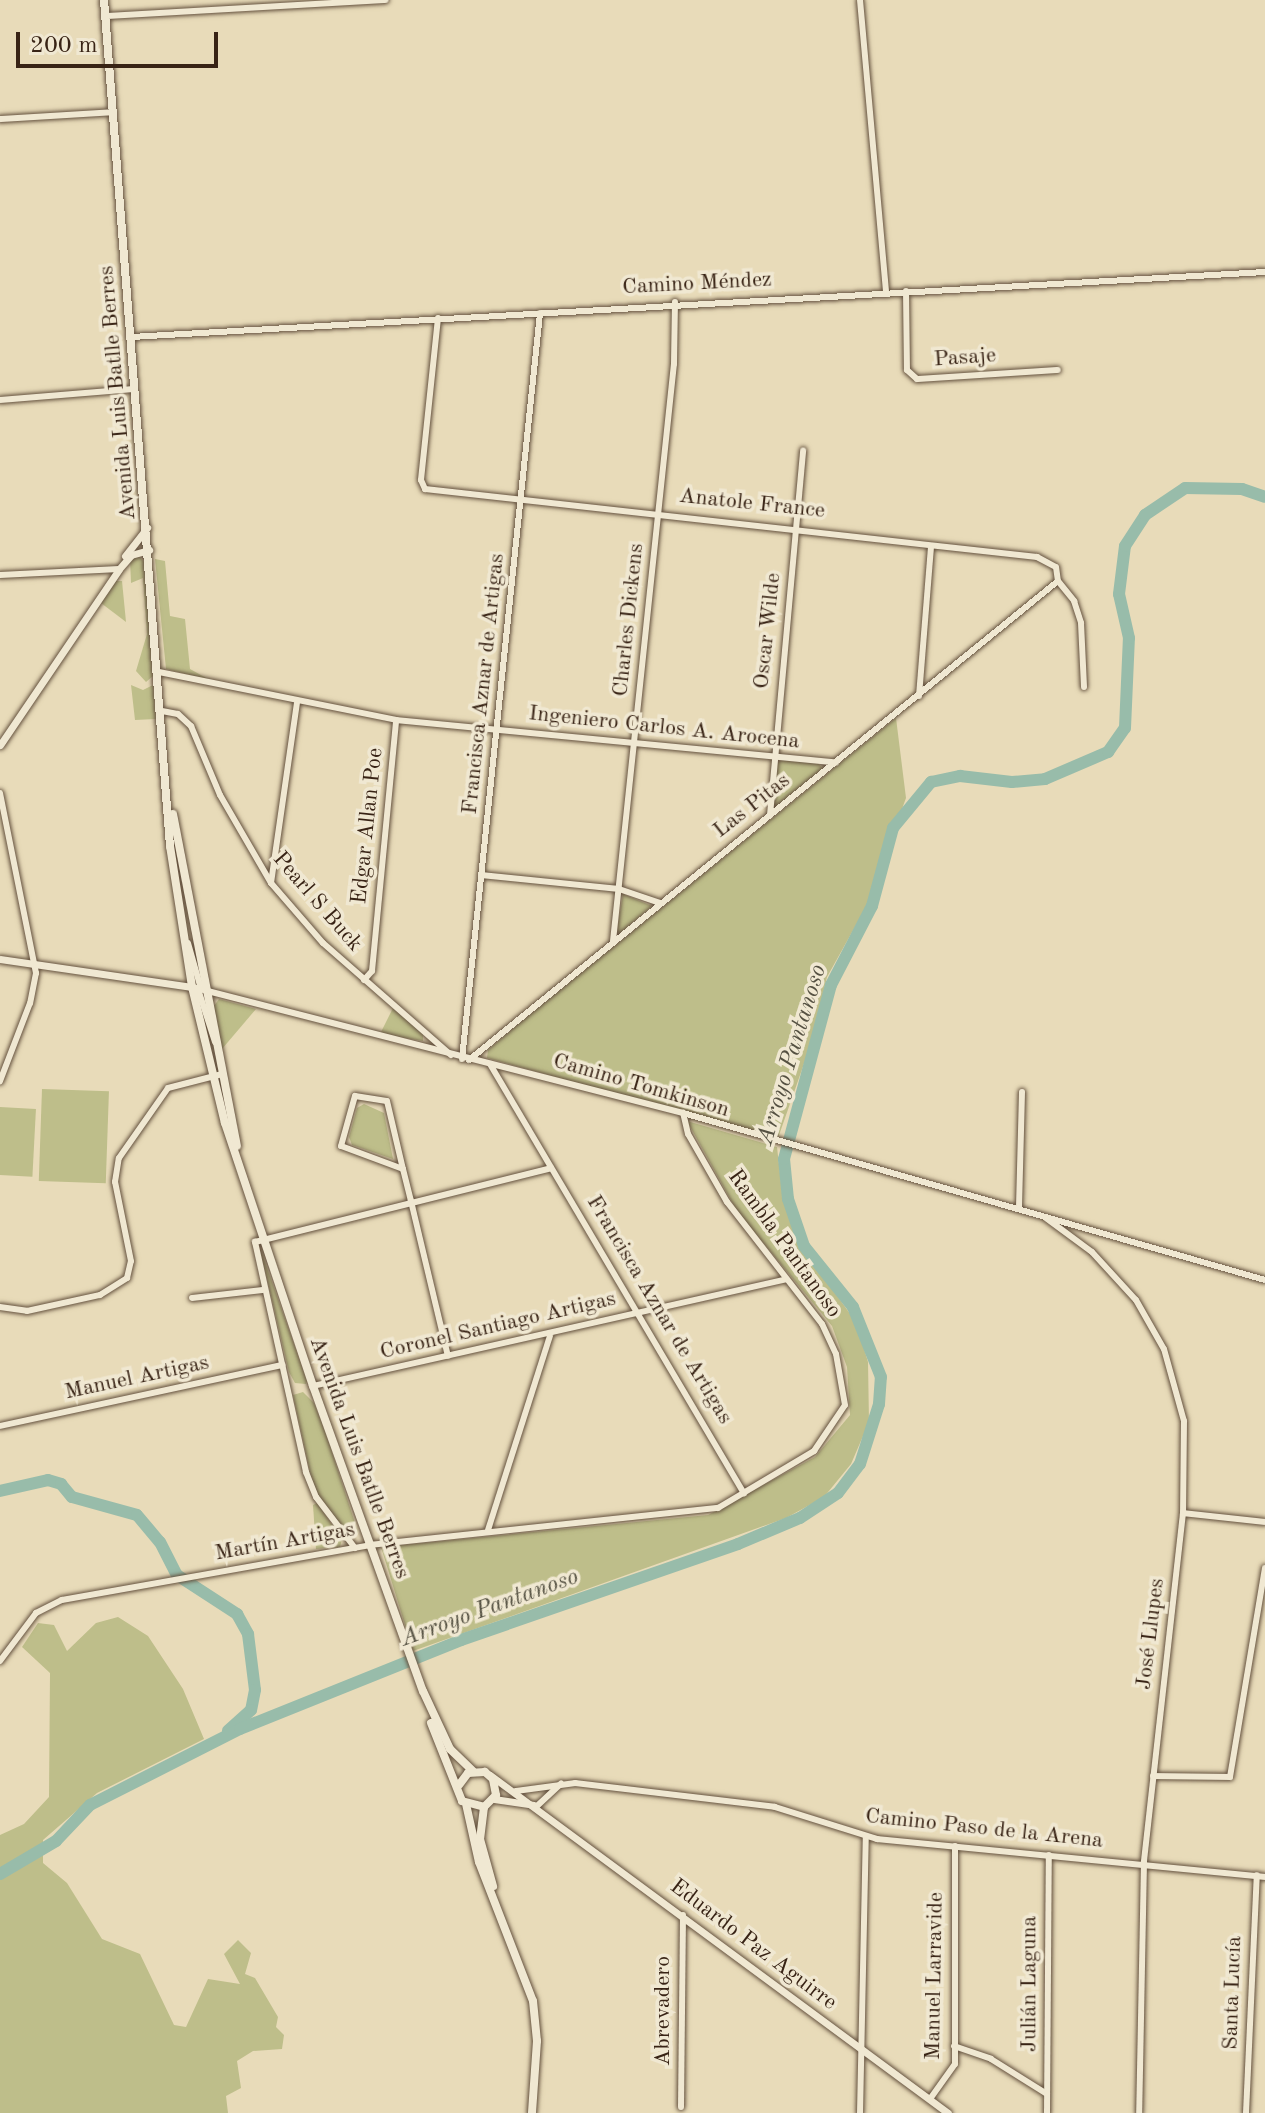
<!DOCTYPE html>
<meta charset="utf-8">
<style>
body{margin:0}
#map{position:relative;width:1265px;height:2113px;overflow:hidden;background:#e8dbb9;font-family:"Old Standard TT",serif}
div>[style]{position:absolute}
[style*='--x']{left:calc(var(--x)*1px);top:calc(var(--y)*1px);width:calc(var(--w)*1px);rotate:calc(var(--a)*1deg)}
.green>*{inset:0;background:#bebe8a;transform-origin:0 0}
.river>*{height:12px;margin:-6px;padding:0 6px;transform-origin:6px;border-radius:6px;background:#98bcaa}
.roads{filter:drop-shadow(0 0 2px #64513e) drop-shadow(0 0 2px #64513e)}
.minor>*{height:6px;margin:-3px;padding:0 3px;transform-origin:3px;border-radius:3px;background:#f0e8d2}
.tertiary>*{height:7px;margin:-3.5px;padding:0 3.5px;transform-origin:3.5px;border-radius:3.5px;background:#f0e8d2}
.secondary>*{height:8px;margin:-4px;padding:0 4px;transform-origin:4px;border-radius:4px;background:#f0e8d2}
span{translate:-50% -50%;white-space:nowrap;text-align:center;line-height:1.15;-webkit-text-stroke:7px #f0e8d2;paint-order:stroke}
.street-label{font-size:22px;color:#382315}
.water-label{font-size:24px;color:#555142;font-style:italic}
.scale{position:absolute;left:16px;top:32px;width:202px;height:36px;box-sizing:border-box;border:4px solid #382315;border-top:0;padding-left:10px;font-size:24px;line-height:28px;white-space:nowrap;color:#382315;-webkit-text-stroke:6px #f0e8d2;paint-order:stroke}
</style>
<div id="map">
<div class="green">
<div style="clip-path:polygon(138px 555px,144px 562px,153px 676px,146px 682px,136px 671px,147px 634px,143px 578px,131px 583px,130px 559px)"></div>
<div style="clip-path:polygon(155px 559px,165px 561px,170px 616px,185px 619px,190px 669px,210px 680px,166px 669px)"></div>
<div style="clip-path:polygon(115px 581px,122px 581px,126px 622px,101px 603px)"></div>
<div style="clip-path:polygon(131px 685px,143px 690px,153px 685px,156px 719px,135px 720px)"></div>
<div style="clip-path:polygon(896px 718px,906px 798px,866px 907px,827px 977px,813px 1038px,778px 1138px,487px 1058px,488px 1050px,521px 1022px)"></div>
<div style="clip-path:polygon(783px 759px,817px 762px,823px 769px,774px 808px,776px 763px)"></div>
<div style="clip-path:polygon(623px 894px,652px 906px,619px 934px,617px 930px)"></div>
<div style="clip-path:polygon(219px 999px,256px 1009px,222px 1049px,214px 1006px)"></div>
<div style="clip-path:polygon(393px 1008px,423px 1033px,423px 1041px,380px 1034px)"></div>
<div style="left:42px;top:1089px;width:67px;height:92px;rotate:2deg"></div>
<div style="clip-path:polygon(364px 1104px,384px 1113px,393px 1159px,352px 1145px,349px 1137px,357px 1108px)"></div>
<div style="left:0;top:1107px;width:36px;height:68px;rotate:3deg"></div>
<div style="clip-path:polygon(687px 1121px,777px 1147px,783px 1200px,796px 1239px,856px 1322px,868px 1362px,869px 1422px,851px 1464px,824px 1497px,786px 1518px,413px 1651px,381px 1547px,708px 1515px,815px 1457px,850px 1415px,847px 1367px,832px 1326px,737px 1211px)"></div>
<div style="clip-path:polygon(259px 1245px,307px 1381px,306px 1384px,295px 1383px,289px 1372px)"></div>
<div style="clip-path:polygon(303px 1392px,314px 1403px,326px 1434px,358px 1532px,353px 1539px,318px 1497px,312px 1481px,293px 1395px)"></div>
<div style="clip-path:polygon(317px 1503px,342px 1539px,340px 1547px,316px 1549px,313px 1505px)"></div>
<div style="clip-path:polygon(118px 1617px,148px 1636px,183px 1689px,204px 1739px,97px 1793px,43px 1840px,43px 1863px,67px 1883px,102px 1939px,140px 1954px,174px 2025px,186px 2027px,208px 1979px,240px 1984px,224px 1954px,238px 1940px,251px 1953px,245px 1974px,255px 1978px,278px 2017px,276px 2027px,284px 2035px,282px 2049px,253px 2051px,237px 2061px,241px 2088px,226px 2096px,228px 2113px,0 2113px,0 1835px,24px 1824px,49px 1797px,50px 1673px,22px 1647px,38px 1623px,54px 1625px,67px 1651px,96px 1623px)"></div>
</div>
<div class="river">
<div style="--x:0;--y:1491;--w:49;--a:-12.9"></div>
<div style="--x:48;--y:1480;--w:14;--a:17"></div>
<div style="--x:61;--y:1484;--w:17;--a:50"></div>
<div style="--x:72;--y:1497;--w:67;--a:15.5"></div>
<div style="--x:137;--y:1515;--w:35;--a:50"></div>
<div style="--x:160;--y:1542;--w:37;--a:63"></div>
<div style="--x:177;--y:1575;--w:72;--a:33"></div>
<div style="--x:237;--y:1614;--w:23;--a:61"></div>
<div style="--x:248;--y:1634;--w:56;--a:82.9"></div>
<div style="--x:255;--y:1690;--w:20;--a:101"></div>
<div style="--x:251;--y:1710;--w:31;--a:138"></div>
<div style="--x:0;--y:1874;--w:65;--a:-30.5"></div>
<div style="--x:56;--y:1841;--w:50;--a:-46.6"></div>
<div style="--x:90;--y:1805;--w:168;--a:-26.9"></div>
<div style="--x:240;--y:1729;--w:238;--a:-21.9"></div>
<div style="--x:461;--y:1640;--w:293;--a:-19.1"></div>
<div style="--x:738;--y:1544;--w:67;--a:-22.8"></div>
<div style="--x:800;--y:1518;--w:45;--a:-33.3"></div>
<div style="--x:838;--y:1493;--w:36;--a:-53"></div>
<div style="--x:860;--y:1464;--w:63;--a:-72.4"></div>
<div style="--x:879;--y:1404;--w:27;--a:-86"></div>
<div style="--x:881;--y:1377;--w:75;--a:-111.8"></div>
<div style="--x:853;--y:1307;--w:78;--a:-128.8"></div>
<div style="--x:804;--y:1246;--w:50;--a:-108.8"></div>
<div style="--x:788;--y:1199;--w:40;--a:-95.7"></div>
<div style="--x:784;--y:1159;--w:180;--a:-74.9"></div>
<div style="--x:831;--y:985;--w:89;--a:-62.6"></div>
<div style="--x:872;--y:906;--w:81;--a:-74.9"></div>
<div style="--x:893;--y:828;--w:60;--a:-50.4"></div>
<div style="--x:931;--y:782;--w:30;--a:-12"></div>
<div style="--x:960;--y:776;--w:52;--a:6.6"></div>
<div style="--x:1012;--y:782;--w:33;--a:-5"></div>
<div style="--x:1045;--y:779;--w:69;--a:-23.2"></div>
<div style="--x:1108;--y:752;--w:29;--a:-55"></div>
<div style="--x:1125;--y:728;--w:90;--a:-87.5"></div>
<div style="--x:1129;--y:638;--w:45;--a:-102.8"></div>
<div style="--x:1119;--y:594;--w:48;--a:-82.9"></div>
<div style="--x:1125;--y:546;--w:37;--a:-57"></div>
<div style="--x:1145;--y:515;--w:48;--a:-34"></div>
<div style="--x:1185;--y:488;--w:57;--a:1"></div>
<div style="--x:1242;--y:489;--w:24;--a:19"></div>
</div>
<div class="roads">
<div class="minor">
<div style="--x:860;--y:0;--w:293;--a:84.9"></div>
<div style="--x:106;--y:16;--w:280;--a:-3.3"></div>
<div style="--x:0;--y:119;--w:113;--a:-3.5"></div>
<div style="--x:906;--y:291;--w:79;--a:89.3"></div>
<div style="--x:907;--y:370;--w:13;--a:42"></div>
<div style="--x:917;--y:379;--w:141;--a:-3.7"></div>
<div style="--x:438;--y:318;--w:163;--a:96"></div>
<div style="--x:421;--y:480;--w:10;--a:66"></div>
<div style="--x:425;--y:489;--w:616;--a:6.34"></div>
<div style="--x:1037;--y:557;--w:21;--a:28"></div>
<div style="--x:1056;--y:567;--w:14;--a:82"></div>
<div style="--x:131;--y:337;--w:1136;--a:-3.28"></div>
<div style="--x:0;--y:400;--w:134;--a:-4.7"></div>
<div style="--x:0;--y:575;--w:119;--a:-2.9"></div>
<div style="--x:1058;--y:581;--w:26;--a:51"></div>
<div style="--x:1074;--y:601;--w:23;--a:72"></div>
<div style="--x:1081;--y:623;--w:64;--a:87.3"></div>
<div style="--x:159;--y:672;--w:242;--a:11.4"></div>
<div style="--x:396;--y:720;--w:442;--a:5.5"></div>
<div style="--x:919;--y:696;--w:150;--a:-85.4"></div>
<div style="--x:162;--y:711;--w:16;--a:11"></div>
<div style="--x:178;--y:714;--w:18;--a:43"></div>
<div style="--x:191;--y:726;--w:75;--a:67.2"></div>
<div style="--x:220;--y:795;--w:102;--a:59.9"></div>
<div style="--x:271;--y:883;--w:79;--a:49.1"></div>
<div style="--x:323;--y:943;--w:170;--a:41.2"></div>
<div style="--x:0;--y:793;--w:184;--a:78.7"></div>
<div style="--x:36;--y:973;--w:31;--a:101"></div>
<div style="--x:30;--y:1003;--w:84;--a:111"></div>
<div style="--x:770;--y:815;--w:366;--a:-84.8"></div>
<div style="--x:481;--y:875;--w:139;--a:5.8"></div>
<div style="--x:619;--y:889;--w:43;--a:18.9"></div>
<div style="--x:271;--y:883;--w:182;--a:-81.8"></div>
<div style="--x:613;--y:941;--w:580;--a:-83.97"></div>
<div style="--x:674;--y:364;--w:62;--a:-89.1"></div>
<div style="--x:188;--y:943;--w:48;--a:74.2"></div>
<div style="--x:364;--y:980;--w:12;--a:-48"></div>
<div style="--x:372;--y:971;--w:252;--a:-84.5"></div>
<div style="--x:192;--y:987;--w:507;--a:14.39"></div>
<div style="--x:683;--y:1113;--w:605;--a:16.01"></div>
<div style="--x:198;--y:989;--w:56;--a:72.2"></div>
<div style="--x:462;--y:1059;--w:750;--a:-84.03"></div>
<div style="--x:469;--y:1060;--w:759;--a:-39.12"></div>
<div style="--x:490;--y:1064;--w:499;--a:59.4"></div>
<div style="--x:403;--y:1169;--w:66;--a:-159.6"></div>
<div style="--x:341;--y:1146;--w:52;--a:-74.4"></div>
<div style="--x:355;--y:1096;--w:32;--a:9"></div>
<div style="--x:387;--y:1101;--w:70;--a:76.8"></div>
<div style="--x:403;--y:1169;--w:33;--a:76"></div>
<div style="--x:411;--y:1201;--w:159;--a:76.6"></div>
<div style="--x:1019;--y:1207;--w:115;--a:-88.5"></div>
<div style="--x:1046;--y:1218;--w:57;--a:36.5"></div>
<div style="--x:1092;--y:1252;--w:65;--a:47.5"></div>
<div style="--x:1136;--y:1300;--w:56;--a:60.3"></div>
<div style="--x:1164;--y:1349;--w:75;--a:74.5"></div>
<div style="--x:1184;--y:1421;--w:92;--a:90.6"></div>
<div style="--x:1183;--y:1513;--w:351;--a:96.4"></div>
<div style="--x:1144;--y:1862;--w:251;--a:91.1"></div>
<div style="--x:192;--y:1298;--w:71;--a:-6.4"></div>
<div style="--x:0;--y:1307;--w:27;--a:8"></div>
<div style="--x:27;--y:1311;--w:75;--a:-12.4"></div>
<div style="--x:100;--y:1295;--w:32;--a:-32"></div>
<div style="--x:127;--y:1278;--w:17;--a:-77"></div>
<div style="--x:131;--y:1261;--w:81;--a:-101.4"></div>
<div style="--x:115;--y:1182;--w:24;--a:-81"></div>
<div style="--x:119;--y:1158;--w:85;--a:-55"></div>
<div style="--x:168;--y:1088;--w:56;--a:-14.5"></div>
<div style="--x:313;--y:1386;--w:484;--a:-12.7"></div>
<div style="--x:0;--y:1426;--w:289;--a:-12.2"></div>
<div style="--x:1183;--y:1513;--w:82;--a:6.3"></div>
<div style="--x:488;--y:1530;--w:204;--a:-72.3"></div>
<div style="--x:355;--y:1548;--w:64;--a:-127.4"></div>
<div style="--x:316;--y:1497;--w:27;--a:-112"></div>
<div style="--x:306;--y:1472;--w:236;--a:-102.5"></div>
<div style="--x:255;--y:1242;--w:305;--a:-14"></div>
<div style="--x:0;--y:1661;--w:60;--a:-53.1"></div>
<div style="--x:36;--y:1613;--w:29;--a:-27"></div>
<div style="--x:62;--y:1600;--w:313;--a:-10.1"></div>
<div style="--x:370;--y:1545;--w:350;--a:-6.1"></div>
<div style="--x:718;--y:1508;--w:112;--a:-30.7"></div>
<div style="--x:814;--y:1451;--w:55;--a:-56"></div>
<div style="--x:845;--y:1405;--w:52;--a:-100"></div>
<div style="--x:836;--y:1354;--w:33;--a:-115"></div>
<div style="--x:822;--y:1324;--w:155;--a:-127.9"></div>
<div style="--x:727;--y:1202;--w:78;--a:-119.8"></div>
<div style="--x:688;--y:1134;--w:22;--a:-103"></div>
<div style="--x:1153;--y:1776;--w:77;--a:0.7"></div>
<div style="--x:1230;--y:1777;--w:212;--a:-80.5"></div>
<div style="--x:516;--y:1791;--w:60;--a:-7.7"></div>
<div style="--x:575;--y:1783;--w:201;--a:6.8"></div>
<div style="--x:775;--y:1807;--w:107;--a:17.4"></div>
<div style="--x:877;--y:1839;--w:390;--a:5.6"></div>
<div style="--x:537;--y:1806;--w:33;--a:-43"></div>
<div style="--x:954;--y:2046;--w:39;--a:19"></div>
<div style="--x:991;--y:2059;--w:66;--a:32"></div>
<div style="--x:930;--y:2099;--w:43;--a:-54.5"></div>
<div style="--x:955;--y:2064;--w:218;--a:-90"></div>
<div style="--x:681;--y:2107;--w:192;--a:-89.4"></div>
<div style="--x:860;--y:2113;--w:276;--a:-88.8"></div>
<div style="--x:1047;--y:2113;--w:258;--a:-89.6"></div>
<div style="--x:1246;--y:2113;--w:238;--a:-87.4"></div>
</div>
<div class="tertiary">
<div style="--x:125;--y:556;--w:36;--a:-52"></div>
<div style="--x:0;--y:745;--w:212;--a:-55.9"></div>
<div style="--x:119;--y:569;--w:18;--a:-49"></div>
<div style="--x:131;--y:555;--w:19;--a:-16"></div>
<div style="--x:0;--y:959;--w:194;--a:8.3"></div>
<div style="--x:490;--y:1775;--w:569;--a:36.43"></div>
<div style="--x:494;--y:1799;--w:40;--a:8.5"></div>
</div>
<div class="secondary">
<div style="--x:104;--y:0;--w:849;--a:85.54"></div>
<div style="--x:170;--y:846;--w:143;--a:81.1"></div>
<div style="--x:192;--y:987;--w:140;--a:76.4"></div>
<div style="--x:225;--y:1123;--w:277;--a:71.5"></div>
<div style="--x:313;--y:1386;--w:324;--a:70.2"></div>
<div style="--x:423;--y:1691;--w:64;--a:65"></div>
<div style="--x:450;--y:1749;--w:32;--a:44"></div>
<div style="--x:173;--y:814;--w:338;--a:79.1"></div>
<div style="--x:431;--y:1723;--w:84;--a:68.3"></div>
<div style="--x:462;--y:1801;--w:23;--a:15"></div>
<div style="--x:484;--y:1807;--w:17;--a:-45"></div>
<div style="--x:496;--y:1795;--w:16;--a:-101"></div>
<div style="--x:493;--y:1779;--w:11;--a:-139"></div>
<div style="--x:485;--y:1772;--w:17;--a:177"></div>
<div style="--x:468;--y:1773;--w:15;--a:127"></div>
<div style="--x:466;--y:1804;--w:59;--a:77.4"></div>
<div style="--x:479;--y:1862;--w:149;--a:68.8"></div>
<div style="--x:533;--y:2001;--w:40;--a:84.3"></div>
<div style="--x:537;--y:2041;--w:72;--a:94"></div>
<div style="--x:484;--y:1807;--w:32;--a:97"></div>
<div style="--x:480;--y:1839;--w:49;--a:74.5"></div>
</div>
</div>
<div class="street-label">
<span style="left:697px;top:284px;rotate:-3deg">Camino Méndez</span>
<span style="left:965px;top:358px;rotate:-4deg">Pasaje</span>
<span style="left:118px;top:393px;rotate:-95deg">Avenida Luis Batlle Berres</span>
<span style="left:752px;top:504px;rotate:6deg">Anatole France</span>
<span style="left:629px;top:620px;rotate:-84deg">Charles Dickens</span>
<span style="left:768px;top:631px;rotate:-84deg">Oscar Wilde</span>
<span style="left:484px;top:684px;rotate:-84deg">Francisca Aznar de Artigas</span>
<span style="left:664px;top:728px;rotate:6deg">Ingeniero Carlos A. Arocena</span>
<span style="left:752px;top:806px;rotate:-38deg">Las Pitas</span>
<span style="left:368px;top:826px;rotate:-84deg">Edgar Allan Poe</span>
<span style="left:317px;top:902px;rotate:49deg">Pearl S Buck</span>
<span style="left:641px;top:1086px;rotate:16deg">Camino Tomkinson</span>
<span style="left:784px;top:1244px;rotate:54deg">Rambla Pantanoso</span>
<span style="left:659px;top:1310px;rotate:59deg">Francisca Aznar de Artigas</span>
<span style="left:498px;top:1326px;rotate:-13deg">Coronel Santiago Artigas</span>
<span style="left:137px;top:1378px;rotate:-12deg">Manuel Artigas</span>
<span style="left:359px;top:1458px;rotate:70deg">Avenida Luis Batlle Berres</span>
<span style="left:285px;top:1542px;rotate:-10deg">Martín Artigas</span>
<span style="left:1151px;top:1634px;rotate:-83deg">José Llupes</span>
<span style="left:984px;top:1829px;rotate:6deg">Camino Paso de la Arena</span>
<span style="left:753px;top:1945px;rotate:37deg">Eduardo Paz Aguirre</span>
<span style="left:935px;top:1976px;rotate:-89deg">Manuel Larravide</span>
<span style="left:1030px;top:1984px;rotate:-90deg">Julián Laguna</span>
<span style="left:1233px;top:1993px;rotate:-88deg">Santa Lucía</span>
<span style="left:664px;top:2011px;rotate:-90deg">Abrevadero</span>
</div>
<div class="water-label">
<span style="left:793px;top:1055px;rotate:-73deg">Arroyo Pantanoso</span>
<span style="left:490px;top:1609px;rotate:-20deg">Arroyo Pantanoso</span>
</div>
<div class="scale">200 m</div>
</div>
